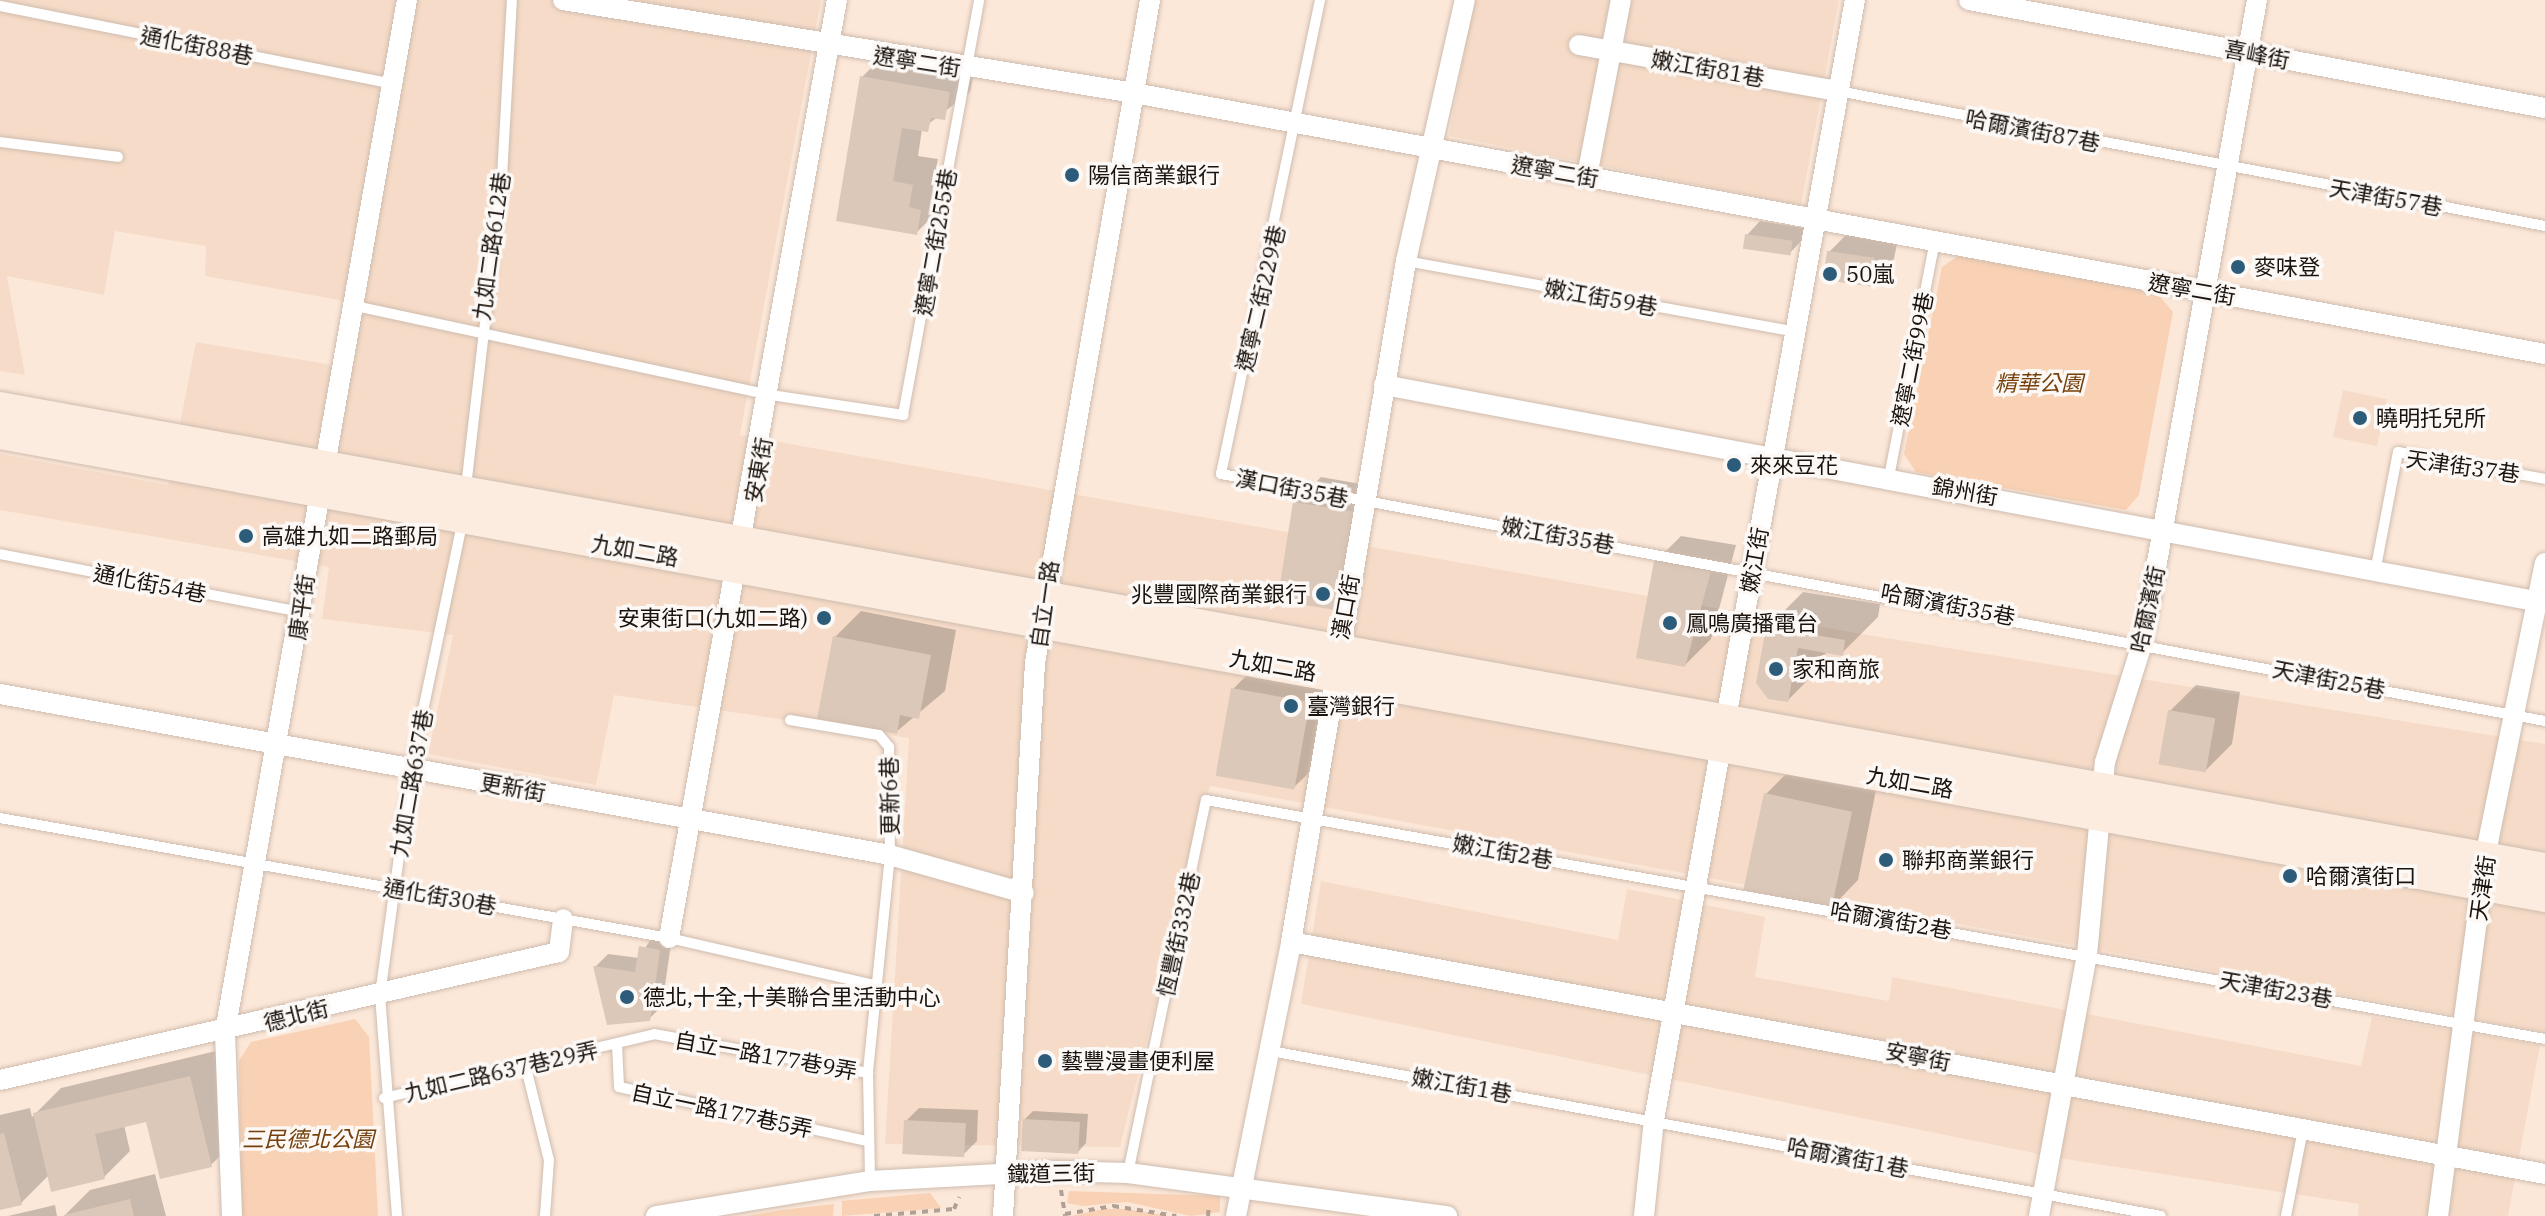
<!DOCTYPE html>
<meta charset="utf-8">
<style>
body{margin:0}
#map{position:relative;width:2545px;height:1216px;overflow:hidden;background:#fce8d9;font-family:"IBM Plex Serif","Noto Sans TC",serif}
div>[style]{position:absolute}
[style*='--x']{left:calc(var(--x)*1px);top:calc(var(--y)*1px);width:calc(var(--w)*1px);rotate:calc(var(--a)*1deg)}
.built>*{inset:0;background:#f6dcc8;transform-origin:0 0}
.green>*{inset:0;background:#f9d1b4}
.shadow>*{inset:0;background:#0003}
.building>*{inset:0;background:#dbc8b9;transform-origin:0 0}
.path>*{height:4px;margin-top:-2px;transform-origin:0;background:repeating-linear-gradient(90deg,#b0a095 0 6px,transparent 0 12px)}
.roads{filter:drop-shadow(0 0 2px #cfbcae) drop-shadow(0 0 2px #cfbcae)}
.lane>*{height:10px;margin:-5px;padding:0 5px;transform-origin:5px;border-radius:5px;background:#fff}
.street>*{height:20px;margin:-10px;padding:0 10px;transform-origin:10px;border-radius:10px;background:#fff}
.secondary>*{height:30px;margin:-15px;padding:0 15px;transform-origin:15px;border-radius:15px;background:#fcece0}
.dots>*{width:22px;height:22px;translate:-50% -50%;box-sizing:border-box;border:4px solid #fcf8f5;border-radius:50%}
span{translate:-50% -50%;white-space:nowrap;text-align:center;line-height:1.15;-webkit-text-stroke:7px #fcf8f5;paint-order:stroke}
.street-label{font-size:22px;color:#1a130e}
.poi-label{font-size:22px;color:#1a130e}
.left{translate:0 -50%;text-align:left}
.right{translate:-100% -50%;text-align:right}
.park-label{font-size:22px;color:#75400b;font-style:italic}
</style>
<div id="map">
<div class="built">
<div style="clip-path:polygon(0 0,821px 0,740px 435px,1868px 635px,2545px 744px,2545px 1032px,1210px 786px,1120px 1147px,885px 1144px,909px 738px,614px 695px,596px 785px,428px 754px,453px 635px,322px 619px,329px 567px,0 510px,0 454px,168px 485px,196px 342px,332px 365px,345px 301px,205px 276px,206px 246px,115px 231px,104px 295px,7px 276px,25px 375px,0 371px)"></div>
<div style="clip-path:polygon(1474px 0,1839px 0,1801px 205px,1449px 136px)"></div>
<div style="left:2343px;top:390px;width:45px;height:48px;rotate:12deg"></div>
<div style="clip-path:polygon(1321px 881px,1618px 940px,1627px 889px,1765px 917px,1755px 977px,1889px 1001px,1892px 977px,2361px 1066px,2372px 1017px,2540px 1045px,2508px 1216px,2358px 1216px,2359px 1204px,2058px 1158px,1301px 1004px)"></div>
</div>
<div class="green">
<div style="clip-path:polygon(1958px 256px,2156px 292px,2173px 312px,2139px 495px,2126px 510px,1916px 472px,1904px 454px,1942px 267px)"></div>
<div style="clip-path:polygon(355px 1019px,369px 1037px,378px 1216px,242px 1216px,239px 1061px,251px 1042px)"></div>
<div style="clip-path:polygon(1069px 1191px,1220px 1196px,1220px 1212px,1191px 1216px,1127px 1202px,1082px 1206px,1067px 1203px)"></div>
<div style="clip-path:polygon(930px 1193px,941px 1208px,842px 1216px,842px 1201px)"></div>
<div style="clip-path:polygon(834px 1204px,833px 1216px,746px 1216px,782px 1210px)"></div>
<div style="clip-path:polygon(1127px 1209px,1169px 1216px,1071px 1216px,1104px 1209px)"></div>
</div>
<div class="shadow">
<div style="clip-path:polygon(888px 51px,975px 66px,970px 92px,922px 129px,918px 156px,938px 159px,933px 182px,946px 184px,942px 207px,916px 233px,838px 219px,862px 77px)"></div>
<div style="clip-path:polygon(1760px 221px,1804px 228px,1802px 240px,1789px 254px,1747px 235px)"></div>
<div style="clip-path:polygon(1855px 226px,1899px 233px,1894px 259px,1868px 285px,1829px 252px)"></div>
<div style="clip-path:polygon(1321px 477px,1378px 487px,1361px 582px,1335px 608px,1295px 503px)"></div>
<div style="clip-path:polygon(1681px 536px,1736px 545px,1711px 639px,1685px 665px,1655px 562px)"></div>
<div style="clip-path:polygon(1803px 592px,1880px 604px,1878px 617px,1842px 653px,1826px 651px,1824px 664px,1788px 700px,1767px 628px)"></div>
<div style="clip-path:polygon(861px 611px,956px 630px,945px 691px,896px 732px,835px 637px)"></div>
<div style="clip-path:polygon(1251px 671px,1326px 684px,1312px 770px,1294px 787px,1233px 689px)"></div>
<div style="clip-path:polygon(2196px 685px,2240px 692px,2232px 744px,2206px 770px,2170px 711px)"></div>
<div style="clip-path:polygon(1792px 768px,1877px 785px,1858px 880px,1833px 906px,1766px 794px)"></div>
<div style="clip-path:polygon(654px 934px,672px 937px,662px 1006px,649px 1019px,595px 967px,608px 954px,639px 958px)"></div>
<div style="clip-path:polygon(216px 1051px,237px 1139px,211px 1165px,148px 1120px,124px 1125px,130px 1151px,104px 1177px,49px 1175px,21px 1203px,0 1208px,0 1115px,30px 1108px,32px 1117px,61px 1088px)"></div>
<div style="clip-path:polygon(919px 1108px,978px 1110px,977px 1141px,964px 1154px,906px 1121px)"></div>
<div style="clip-path:polygon(1033px 1111px,1088px 1114px,1086px 1143px,1078px 1152px,1024px 1120px)"></div>
<div style="clip-path:polygon(155px 1174px,166px 1216px,64px 1216px,90px 1190px)"></div>
<div style="clip-path:polygon(55px 1205px,57px 1216px,8px 1216px)"></div>
</div>
<div class="building">
<div style="clip-path:polygon(860px 76px,950px 92px,945px 120px,931px 118px,928px 132px,902px 128px,893px 181px,913px 185px,909px 207px,921px 210px,917px 235px,836px 221px)"></div>
<div style="left:1745px;top:234px;width:48px;height:15px;rotate:8deg"></div>
<div style="left:1827px;top:251px;width:48px;height:29px;rotate:8deg"></div>
<div style="left:1293px;top:502px;width:61px;height:100px;rotate:9deg"></div>
<div style="clip-path:polygon(1654px 561px,1711px 571px,1685px 667px,1636px 658px)"></div>
<div style="clip-path:polygon(1766px 627px,1845px 640px,1843px 656px,1798px 648px,1788px 702px,1768px 699px,1756px 683px)"></div>
<div style="clip-path:polygon(833px 636px,931px 655px,919px 719px,900px 715px,897px 734px,817px 719px)"></div>
<div style="left:1231px;top:688px;width:80px;height:89px;rotate:10deg"></div>
<div style="left:2168px;top:710px;width:48px;height:55px;rotate:10deg"></div>
<div style="left:1764px;top:793px;width:90px;height:99px;rotate:12deg"></div>
<div style="clip-path:polygon(639px 946px,660px 950px,650px 1021px,607px 1025px,593px 966px,635px 972px)"></div>
<div style="clip-path:polygon(190px 1076px,212px 1167px,160px 1179px,146px 1122px,95px 1134px,105px 1179px,51px 1192px,33px 1113px)"></div>
<div style="left:1023px;top:1119px;width:57px;height:32px;rotate:3deg"></div>
<div style="left:904px;top:1120px;width:62px;height:34px;rotate:3deg"></div>
<div style="clip-path:polygon(4px 1133px,22px 1205px,0 1210px,0 1134px)"></div>
<div style="clip-path:polygon(130px 1199px,134px 1216px,64px 1216px,64px 1215px)"></div>
</div>
<div class="path">
<div style="--x:1061;--y:1190;--w:26;--a:81"></div>
<div style="--x:1065;--y:1214;--w:49;--a:-9.5"></div>
<div style="--x:1113;--y:1206;--w:64;--a:9"></div>
<div style="--x:874;--y:1216;--w:80;--a:-5"></div>
<div style="--x:954;--y:1209;--w:13;--a:-67"></div>
<div style="--x:1208;--y:1216;--w:12;--a:-85"></div>
</div>
<div class="roads">
<div class="lane">
<div style="--x:1320;--y:0;--w:484;--a:101.8"></div>
<div style="--x:1221;--y:474;--w:1347;--a:10.57"></div>
<div style="--x:0;--y:6;--w:402;--a:11.2"></div>
<div style="--x:1838;--y:91;--w:720;--a:10.81"></div>
<div style="--x:0;--y:142;--w:119;--a:7.2"></div>
<div style="--x:1406;--y:261;--w:395;--a:10.3"></div>
<div style="--x:355;--y:306;--w:425;--a:12.1"></div>
<div style="--x:771;--y:395;--w:134;--a:8.6"></div>
<div style="--x:903;--y:415;--w:422;--a:-79.6"></div>
<div style="--x:1889;--y:477;--w:240;--a:-79"></div>
<div style="--x:466;--y:487;--w:312;--a:-83.4"></div>
<div style="--x:502;--y:177;--w:177;--a:-86.8"></div>
<div style="--x:0;--y:554;--w:306;--a:10.9"></div>
<div style="--x:2376;--y:567;--w:117;--a:-79.2"></div>
<div style="--x:2398;--y:452;--w:149;--a:10.4"></div>
<div style="--x:790;--y:720;--w:90;--a:9.6"></div>
<div style="--x:879;--y:735;--w:16;--a:50"></div>
<div style="--x:889;--y:747;--w:108;--a:89.5"></div>
<div style="--x:890;--y:855;--w:219;--a:95.8"></div>
<div style="--x:868;--y:1073;--w:108;--a:88.9"></div>
<div style="--x:0;--y:818;--w:680;--a:10.17"></div>
<div style="--x:669;--y:938;--w:214;--a:12.9"></div>
<div style="--x:617;--y:1044;--w:43;--a:87.3"></div>
<div style="--x:619;--y:1087;--w:254;--a:12.3"></div>
<div style="--x:1271;--y:1051;--w:905;--a:10.5"></div>
<div style="--x:526;--y:1068;--w:95;--a:76"></div>
<div style="--x:549;--y:1160;--w:56;--a:94.1"></div>
<div style="--x:384;--y:1098;--w:277;--a:-13.3"></div>
<div style="--x:654;--y:1034;--w:218;--a:10.3"></div>
<div style="--x:1128;--y:1173;--w:381;--a:-78.2"></div>
<div style="--x:1206;--y:800;--w:1360;--a:10.12"></div>
<div style="--x:397;--y:1216;--w:222;--a:-94.4"></div>
<div style="--x:380;--y:995;--w:229;--a:-82.2"></div>
<div style="--x:411;--y:768;--w:253;--a:-78.2"></div>
<div style="--x:2286;--y:1216;--w:89;--a:-78.9"></div>
</div>
<div class="street">
<div style="--x:563;--y:0;--w:579;--a:9.25"></div>
<div style="--x:1134;--y:93;--w:1435;--a:10.48"></div>
<div style="--x:1969;--y:0;--w:586;--a:10.62"></div>
<div style="--x:1579;--y:45;--w:263;--a:10.1"></div>
<div style="--x:1587;--y:176;--w:179;--a:-79.1"></div>
<div style="--x:1384;--y:385;--w:1181;--a:10.63"></div>
<div style="--x:0;--y:694;--w:904;--a:10.25"></div>
<div style="--x:890;--y:855;--w:139;--a:15.8"></div>
<div style="--x:669;--y:938;--w:953;--a:-79.85"></div>
<div style="--x:1291;--y:942;--w:1275;--a:10.48"></div>
<div style="--x:0;--y:1080;--w:573;--a:-12.9"></div>
<div style="--x:559;--y:952;--w:33;--a:-83"></div>
<div style="--x:232;--y:1216;--w:184;--a:-92.2"></div>
<div style="--x:225;--y:1032;--w:1048;--a:-80"></div>
<div style="--x:656;--y:1216;--w:217;--a:-9.3"></div>
<div style="--x:870;--y:1181;--w:185;--a:-3.1"></div>
<div style="--x:1055;--y:1171;--w:73;--a:1.6"></div>
<div style="--x:1128;--y:1173;--w:322;--a:7.7"></div>
<div style="--x:1003;--y:1216;--w:554;--a:-86.69"></div>
<div style="--x:1035;--y:663;--w:673;--a:-80.16"></div>
<div style="--x:1236;--y:1216;--w:279;--a:-78.6"></div>
<div style="--x:1291;--y:942;--w:691;--a:-80.41"></div>
<div style="--x:1406;--y:261;--w:268;--a:-77.3"></div>
<div style="--x:1644;--y:1216;--w:97;--a:-84.1"></div>
<div style="--x:1654;--y:1120;--w:1138;--a:-79.83"></div>
<div style="--x:2039;--y:1216;--w:265;--a:-79.6"></div>
<div style="--x:2087;--y:955;--w:194;--a:-84.7"></div>
<div style="--x:2105;--y:762;--w:127;--a:-72.6"></div>
<div style="--x:2143;--y:641;--w:651;--a:-79.92"></div>
<div style="--x:2438;--y:1216;--w:362;--a:-82.5"></div>
<div style="--x:2485;--y:857;--w:300;--a:-78.5"></div>
</div>
<div class="secondary">
<div style="--x:0;--y:407;--w:2586;--a:10.27"></div>
<div style="--x:0;--y:434;--w:2587;--a:10.31"></div>
</div>
</div>
<div class="dots">
<div style="left:1072px;top:175px;background:#2c5c7a"></div>
<div style="left:2238px;top:267px;background:#2c5c7a"></div>
<div style="left:1830px;top:274px;background:#2c5c7a"></div>
<div style="left:2360px;top:418px;background:#2c5c7a"></div>
<div style="left:1734px;top:465px;background:#2c5c7a"></div>
<div style="left:246px;top:536px;background:#2c5c7a"></div>
<div style="left:1323px;top:594px;background:#2c5c7a"></div>
<div style="left:824px;top:618px;background:#2c5c7a"></div>
<div style="left:1670px;top:623px;background:#2c5c7a"></div>
<div style="left:1776px;top:669px;background:#2c5c7a"></div>
<div style="left:1291px;top:706px;background:#2c5c7a"></div>
<div style="left:1886px;top:860px;background:#2c5c7a"></div>
<div style="left:2290px;top:876px;background:#2c5c7a"></div>
<div style="left:627px;top:997px;background:#2c5c7a"></div>
<div style="left:1045px;top:1061px;background:#2c5c7a"></div>
</div>
<div class="street-label">
<span style="left:197px;top:45px;rotate:11deg">通化街88巷</span>
<span style="left:2257px;top:54px;rotate:11deg">喜峰街</span>
<span style="left:917px;top:61px;rotate:9deg">遼寧二街</span>
<span style="left:1708px;top:68px;rotate:10deg">嫩江街81巷</span>
<span style="left:2033px;top:130px;rotate:11deg">哈爾濱街87巷</span>
<span style="left:1555px;top:171px;rotate:10deg">遼寧二街</span>
<span style="left:2386px;top:197px;rotate:10deg">天津街57巷</span>
<span style="left:935px;top:242px;rotate:-80deg">遼寧二街255巷</span>
<span style="left:491px;top:246px;rotate:-82deg">九如二路612巷</span>
<span style="left:2192px;top:289px;rotate:10deg">遼寧二街</span>
<span style="left:1601px;top:297px;rotate:10deg">嫩江街59巷</span>
<span style="left:1260px;top:298px;rotate:-77deg">遼寧二街229巷</span>
<span style="left:1912px;top:359px;rotate:-79deg">遼寧二街99巷</span>
<span style="left:2463px;top:466px;rotate:8deg">天津街37巷</span>
<span style="left:758px;top:470px;rotate:-80deg">安東街</span>
<span style="left:1292px;top:488px;rotate:11deg">漢口街35巷</span>
<span style="left:1965px;top:491px;rotate:10deg">錦州街</span>
<span style="left:1558px;top:535px;rotate:10deg">嫩江街35巷</span>
<span style="left:635px;top:550px;rotate:10deg">九如二路</span>
<span style="left:1754px;top:560px;rotate:-80deg">嫩江街</span>
<span style="left:150px;top:583px;rotate:11deg">通化街54巷</span>
<span style="left:1044px;top:604px;rotate:-82deg">自立一路</span>
<span style="left:1948px;top:604px;rotate:11deg">哈爾濱街35巷</span>
<span style="left:301px;top:607px;rotate:-82deg">康平街</span>
<span style="left:1345px;top:607px;rotate:-80deg">漢口街</span>
<span style="left:2147px;top:609px;rotate:-78deg">哈爾濱街</span>
<span style="left:1273px;top:665px;rotate:10deg">九如二路</span>
<span style="left:2329px;top:679px;rotate:11deg">天津街25巷</span>
<span style="left:1910px;top:782px;rotate:10deg">九如二路</span>
<span style="left:411px;top:783px;rotate:-80deg">九如二路637巷</span>
<span style="left:513px;top:787px;rotate:10deg">更新街</span>
<span style="left:889px;top:796px;rotate:-91deg">更新6巷</span>
<span style="left:1503px;top:851px;rotate:10deg">嫩江街2巷</span>
<span style="left:2482px;top:888px;rotate:-82deg">天津街</span>
<span style="left:440px;top:896px;rotate:10deg">通化街30巷</span>
<span style="left:1891px;top:920px;rotate:10deg">哈爾濱街2巷</span>
<span style="left:1178px;top:934px;rotate:-78deg">恆豐街332巷</span>
<span style="left:2276px;top:989px;rotate:10deg">天津街23巷</span>
<span style="left:296px;top:1015px;rotate:-14deg">德北街</span>
<span style="left:766px;top:1055px;rotate:10deg">自立一路177巷9弄</span>
<span style="left:1918px;top:1056px;rotate:11deg">安寧街</span>
<span style="left:501px;top:1071px;rotate:-13deg">九如二路637巷29弄</span>
<span style="left:1462px;top:1085px;rotate:10deg">嫩江街1巷</span>
<span style="left:722px;top:1110px;rotate:12deg">自立一路177巷5弄</span>
<span style="left:1848px;top:1157px;rotate:11deg">哈爾濱街1巷</span>
<span style="left:1051px;top:1173px;rotate:-1deg">鐵道三街</span>
</div>
<div class="poi-label">
<span class="left" style="left:1088px;top:175px">陽信商業銀行</span>
<span class="left" style="left:2254px;top:267px">麥味登</span>
<span class="left" style="left:1846px;top:274px">50嵐</span>
<span class="left" style="left:2376px;top:418px">曉明托兒所</span>
<span class="left" style="left:1750px;top:465px">來來豆花</span>
<span class="left" style="left:262px;top:536px">高雄九如二路郵局</span>
<span class="right" style="left:1307px;top:594px">兆豐國際商業銀行</span>
<span class="right" style="left:808px;top:618px">安東街口(九如二路)</span>
<span class="left" style="left:1686px;top:623px">鳳鳴廣播電台</span>
<span class="left" style="left:1792px;top:669px">家和商旅</span>
<span class="left" style="left:1307px;top:706px">臺灣銀行</span>
<span class="left" style="left:1902px;top:860px">聯邦商業銀行</span>
<span class="left" style="left:2306px;top:876px">哈爾濱街口</span>
<span class="left" style="left:643px;top:997px">德北,十全,十美聯合里活動中心</span>
<span class="left" style="left:1061px;top:1061px">藝豐漫畫便利屋</span>
</div>
<div class="park-label">
<span style="left:2039px;top:383px">精華公園</span>
<span style="left:308px;top:1139px">三民德北公園</span>
</div>
</div>
